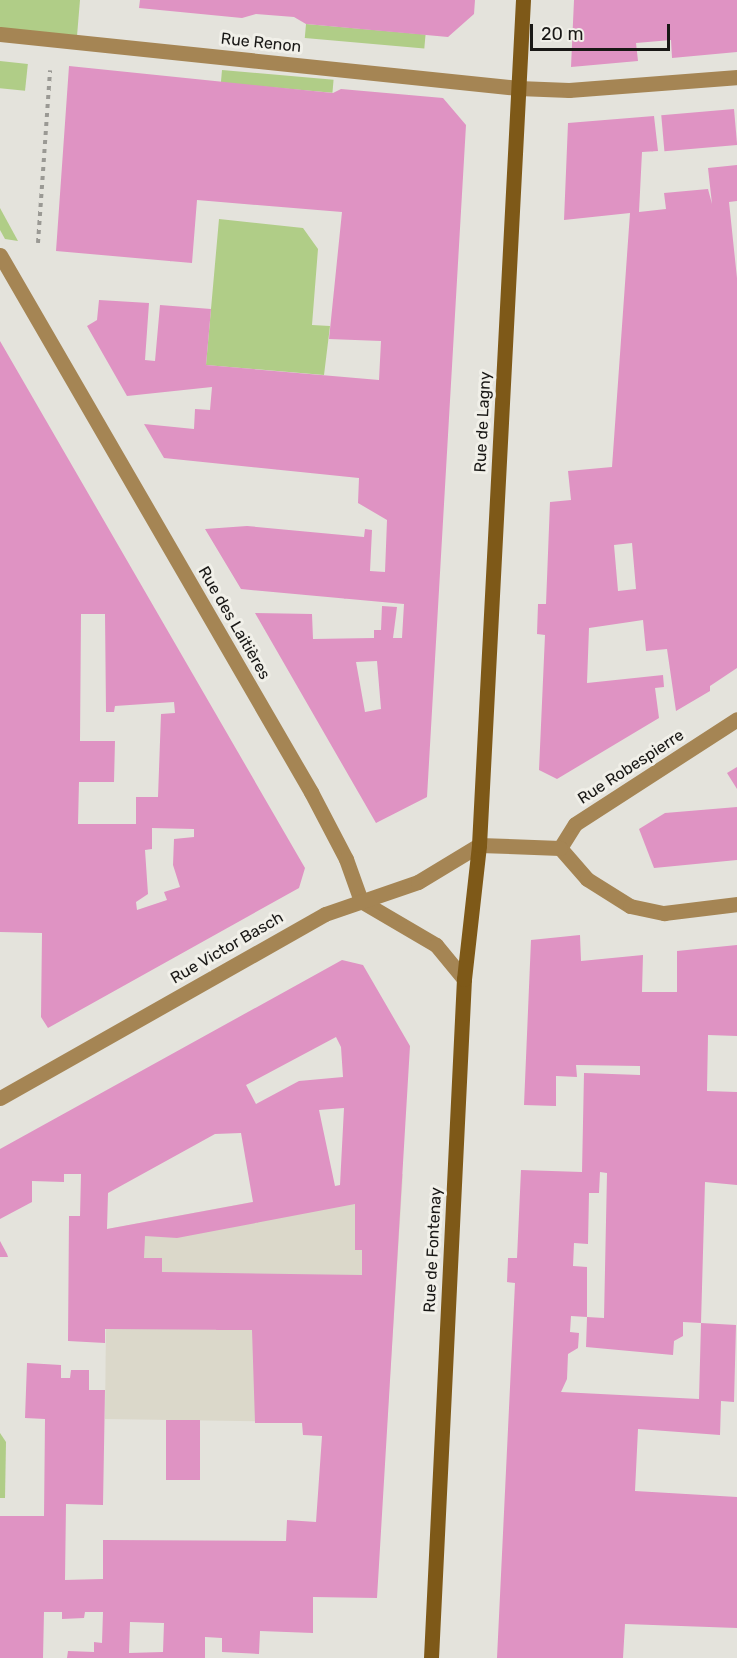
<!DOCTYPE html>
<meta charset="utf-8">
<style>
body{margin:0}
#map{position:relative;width:737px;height:1658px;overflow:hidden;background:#e4e3dc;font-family:Rubik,sans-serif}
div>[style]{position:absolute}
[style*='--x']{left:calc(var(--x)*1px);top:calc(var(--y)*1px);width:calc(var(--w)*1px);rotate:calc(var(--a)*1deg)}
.built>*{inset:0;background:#dbd8ca}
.green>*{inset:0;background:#b0cd87;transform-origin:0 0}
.building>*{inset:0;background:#df93c3;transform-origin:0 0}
.path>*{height:4px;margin-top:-2px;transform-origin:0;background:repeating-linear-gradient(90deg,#9a9994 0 4.5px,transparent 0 9px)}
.service>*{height:15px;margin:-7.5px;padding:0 7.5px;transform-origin:7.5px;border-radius:7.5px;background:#a58554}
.minor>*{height:15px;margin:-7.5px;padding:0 7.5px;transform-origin:7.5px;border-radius:7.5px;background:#a58554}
.secondary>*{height:15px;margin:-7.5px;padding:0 7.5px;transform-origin:7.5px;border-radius:7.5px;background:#7e5918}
span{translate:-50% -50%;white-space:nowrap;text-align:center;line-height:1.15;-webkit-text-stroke:6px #f1f0e9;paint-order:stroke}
.street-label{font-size:16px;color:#191816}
.scale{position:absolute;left:530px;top:24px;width:140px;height:27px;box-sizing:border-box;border:3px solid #191816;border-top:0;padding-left:8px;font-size:18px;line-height:21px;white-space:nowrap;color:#191816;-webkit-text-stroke:4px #f1f0e9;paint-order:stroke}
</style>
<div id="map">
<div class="built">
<div style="clip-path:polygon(403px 1174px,387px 1423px,105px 1419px,107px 1229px)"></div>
</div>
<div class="green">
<div style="clip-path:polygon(0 0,80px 0,77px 36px,0 29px)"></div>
<div style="left:306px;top:24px;width:120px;height:14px;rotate:5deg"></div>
<div style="left:0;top:61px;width:28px;height:27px;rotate:6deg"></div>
<div style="left:222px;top:70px;width:112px;height:13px;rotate:5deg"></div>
<div style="clip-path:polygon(0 208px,18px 241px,5px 239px,0 230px)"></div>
<div style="clip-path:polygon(219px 219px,303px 228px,318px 249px,312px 325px,330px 326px,324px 375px,206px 365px)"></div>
<div style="clip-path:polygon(0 1433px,6px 1442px,5px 1498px,0 1498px)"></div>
</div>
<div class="building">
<div style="clip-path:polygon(140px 0,475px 0,474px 14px,448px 37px,306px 24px,294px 17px,256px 14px,242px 18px,139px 8px)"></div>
<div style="clip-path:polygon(574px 0,737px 0,737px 52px,672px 58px,671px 40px,636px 43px,638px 61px,571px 67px)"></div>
<div style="clip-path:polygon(evenodd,69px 66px,333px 93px,341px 89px,443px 98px,466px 125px,427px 797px,376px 823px,255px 613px,312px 614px,313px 639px,374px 638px,374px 630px,381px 630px,382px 606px,397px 607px,393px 638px,402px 638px,404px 604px,241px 589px,205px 529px,247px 526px,364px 537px,365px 529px,372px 530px,370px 571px,385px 572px,387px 520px,358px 503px,359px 478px,164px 458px,144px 424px,194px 429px,195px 409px,210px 410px,212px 387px,127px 396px,87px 326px,97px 320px,99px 300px,149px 303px,145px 360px,155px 361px,160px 305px,211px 309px,206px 365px,379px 380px,381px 341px,329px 339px,342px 212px,197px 200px,192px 263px,56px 251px,69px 66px,377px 661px,381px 709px,365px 712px,356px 662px,377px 661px)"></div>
<div style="left:734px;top:109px;width:36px;height:73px;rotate:85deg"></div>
<div style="clip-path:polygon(evenodd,654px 116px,658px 151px,642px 152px,639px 212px,666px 209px,664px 193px,708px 189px,712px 204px,708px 168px,737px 165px,737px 201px,729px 202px,737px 278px,737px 668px,710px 686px,710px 691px,676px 711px,667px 649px,646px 651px,643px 620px,589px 628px,587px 683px,663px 675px,664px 687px,655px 688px,659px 718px,557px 779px,539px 770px,545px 635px,537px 634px,538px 604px,546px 604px,550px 502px,571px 500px,568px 471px,612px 467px,630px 213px,564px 220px,568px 123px,654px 116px,632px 543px,636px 589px,618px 591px,614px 545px,632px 543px)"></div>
<div style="clip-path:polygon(evenodd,0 341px,305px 868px,299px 888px,48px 1028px,41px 1017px,42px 933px,0 932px,0 341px,81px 614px,105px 614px,106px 712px,114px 712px,115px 706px,174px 702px,175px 713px,161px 714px,158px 797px,136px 797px,136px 824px,78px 824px,79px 782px,114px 782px,115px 741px,80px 741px,81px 614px,0 341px,152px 828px,194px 829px,194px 837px,174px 839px,173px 865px,180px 887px,164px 892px,167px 900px,137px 910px,136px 902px,148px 894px,145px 850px,152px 849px,152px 828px)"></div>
<div style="clip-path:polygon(737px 767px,737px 789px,727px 773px)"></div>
<div style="clip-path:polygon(737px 807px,737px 860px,654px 868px,639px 829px,665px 813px)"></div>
<div style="clip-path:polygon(580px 935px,581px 961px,643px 955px,642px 992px,677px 992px,677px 951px,737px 945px,737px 1036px,708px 1035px,707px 1091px,737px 1092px,737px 1185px,705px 1182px,701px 1323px,683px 1322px,683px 1336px,674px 1341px,673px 1355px,586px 1347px,587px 1317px,604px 1318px,607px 1173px,600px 1172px,599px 1193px,589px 1193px,588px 1244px,574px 1243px,573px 1266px,587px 1267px,587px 1317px,571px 1316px,570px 1332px,579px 1333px,578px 1348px,568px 1354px,567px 1379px,561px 1392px,699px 1399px,701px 1323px,736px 1325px,734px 1402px,721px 1401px,720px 1435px,638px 1429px,635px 1491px,737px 1497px,737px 1628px,625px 1624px,623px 1658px,497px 1658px,515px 1283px,507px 1282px,508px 1258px,517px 1258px,521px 1170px,582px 1172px,584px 1073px,640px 1075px,640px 1066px,576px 1065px,577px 1077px,556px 1076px,556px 1106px,524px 1105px,531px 940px)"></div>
<div style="clip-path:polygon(evenodd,342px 960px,363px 965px,410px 1046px,377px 1598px,313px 1597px,313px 1633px,260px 1631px,259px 1654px,222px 1652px,222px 1638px,205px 1637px,205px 1658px,67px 1658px,68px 1651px,94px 1652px,94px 1642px,102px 1643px,103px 1612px,85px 1612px,84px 1618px,62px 1619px,62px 1612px,44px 1612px,43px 1658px,0 1658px,0 1516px,44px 1516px,45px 1419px,25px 1418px,27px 1363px,61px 1365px,61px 1378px,70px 1378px,71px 1370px,89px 1370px,89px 1390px,105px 1390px,103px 1505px,66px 1504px,65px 1580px,103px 1579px,103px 1540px,286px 1541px,287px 1520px,316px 1522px,322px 1436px,303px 1435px,302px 1423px,255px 1423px,252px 1330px,105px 1329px,105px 1343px,68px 1341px,69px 1216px,80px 1216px,81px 1174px,64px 1174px,64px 1182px,32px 1181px,32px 1202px,0 1219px,0 1149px,342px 960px,336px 1037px,341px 1047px,343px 1077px,299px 1081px,256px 1104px,246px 1085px,336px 1037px,342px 960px,344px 1108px,340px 1185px,335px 1186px,319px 1110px,344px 1108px,342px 960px,241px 1133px,253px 1202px,107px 1229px,108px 1193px,215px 1134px,241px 1133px,342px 960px,355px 1204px,355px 1250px,362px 1250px,362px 1275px,162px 1272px,162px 1258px,144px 1258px,145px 1236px,177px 1238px,355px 1204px,342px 960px,130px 1622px,164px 1623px,163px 1652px,129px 1653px,130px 1622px)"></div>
<div style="clip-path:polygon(0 1241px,7px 1254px,8px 1257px,0 1257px)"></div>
<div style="left:166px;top:1420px;width:34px;height:60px"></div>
</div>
<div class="path">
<div style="--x:38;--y:243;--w:173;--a:-86"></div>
</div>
<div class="service">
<div style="--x:518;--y:88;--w:51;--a:2.2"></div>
<div style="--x:569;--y:90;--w:169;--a:-4.4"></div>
</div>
<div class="minor">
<div style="--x:0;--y:34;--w:521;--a:5.95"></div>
<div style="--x:0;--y:255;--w:621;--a:59.92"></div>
<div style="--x:311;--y:792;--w:76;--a:62.4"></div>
<div style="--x:346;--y:859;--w:45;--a:70.3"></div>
<div style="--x:361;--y:901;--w:87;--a:30.4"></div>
<div style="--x:436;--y:945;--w:44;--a:50.5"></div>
<div style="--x:560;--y:848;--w:28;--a:-58"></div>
<div style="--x:575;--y:824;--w:193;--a:-32.9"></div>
<div style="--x:560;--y:848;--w:41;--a:48.9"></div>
<div style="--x:587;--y:879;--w:51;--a:32.1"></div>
<div style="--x:630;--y:906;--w:35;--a:12"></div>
<div style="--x:664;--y:913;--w:74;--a:-7"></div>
<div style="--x:0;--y:1098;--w:373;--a:-29.5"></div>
<div style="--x:325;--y:914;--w:98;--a:-19"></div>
<div style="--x:418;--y:882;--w:71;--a:-31.2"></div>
<div style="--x:479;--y:845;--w:81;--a:2.1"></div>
</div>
<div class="secondary">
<div style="--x:431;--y:1658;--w:680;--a:-87.22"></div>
<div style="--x:464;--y:979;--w:135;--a:-83.6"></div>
<div style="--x:479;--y:845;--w:846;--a:-87.02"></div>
</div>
<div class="street-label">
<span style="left:261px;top:43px;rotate:6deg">Rue Renon</span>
<span style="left:483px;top:422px;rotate:-87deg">Rue de Lagny</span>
<span style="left:234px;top:623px;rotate:60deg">Rue des Laitières</span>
<span style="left:631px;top:767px;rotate:-33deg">Rue Robespierre</span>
<span style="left:227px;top:948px;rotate:-30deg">Rue Victor Basch</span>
<span style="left:433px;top:1250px;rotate:-87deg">Rue de Fontenay</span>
</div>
<div class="scale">20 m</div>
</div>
